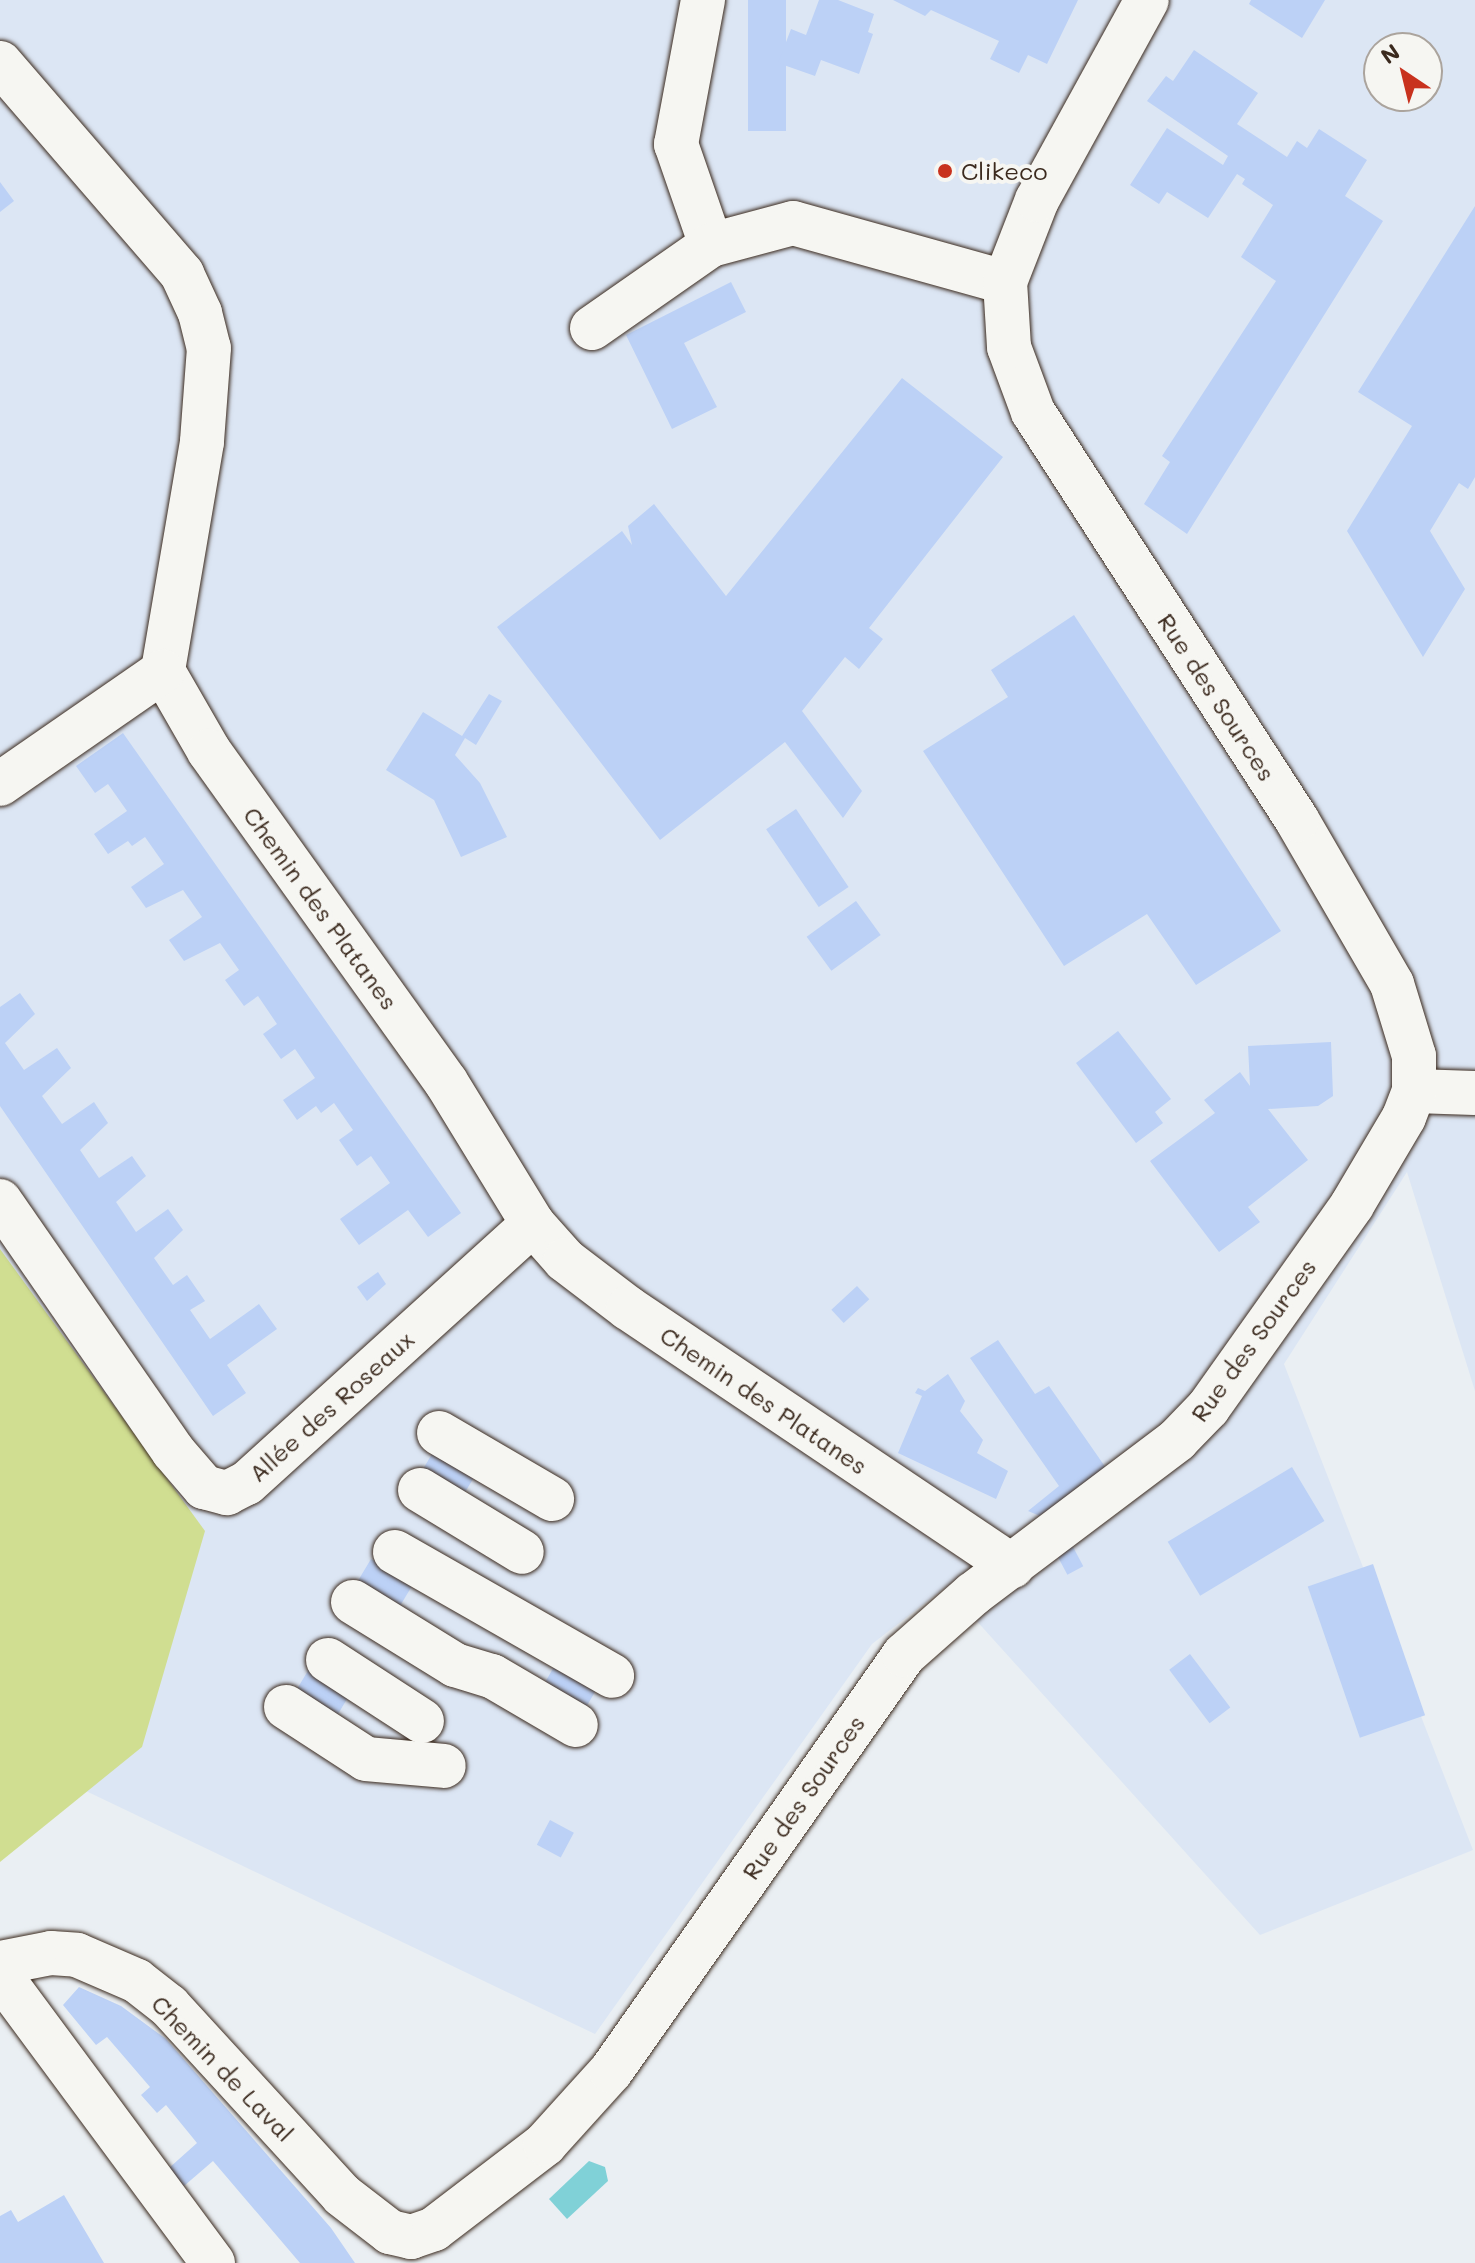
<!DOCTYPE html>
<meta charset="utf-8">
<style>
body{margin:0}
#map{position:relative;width:1475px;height:2263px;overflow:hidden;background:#eaeff3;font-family:Mali,sans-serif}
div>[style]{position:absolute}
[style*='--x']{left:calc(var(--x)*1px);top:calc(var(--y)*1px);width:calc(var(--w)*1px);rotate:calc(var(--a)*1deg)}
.built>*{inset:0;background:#dce6f4}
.green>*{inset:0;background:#d0de91}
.water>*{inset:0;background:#80d1d7}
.building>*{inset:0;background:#bcd1f6;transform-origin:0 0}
.roads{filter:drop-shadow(0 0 2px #3b2a1e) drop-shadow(0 0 2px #3b2a1e)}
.minor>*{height:44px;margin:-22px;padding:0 22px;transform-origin:22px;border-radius:22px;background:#f6f6f2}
.dots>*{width:22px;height:22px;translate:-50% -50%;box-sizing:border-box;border:4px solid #f6f6f2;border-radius:50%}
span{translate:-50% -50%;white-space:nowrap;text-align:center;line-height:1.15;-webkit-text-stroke:8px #f6f6f2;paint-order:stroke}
.poi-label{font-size:24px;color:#3b2a1e}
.left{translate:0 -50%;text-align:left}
.street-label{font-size:24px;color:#3b2a1e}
.north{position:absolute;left:1363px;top:32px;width:80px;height:80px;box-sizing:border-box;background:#f6f6f2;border:2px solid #aba49d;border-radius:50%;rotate:325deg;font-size:22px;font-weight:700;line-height:32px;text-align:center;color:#3b2a1e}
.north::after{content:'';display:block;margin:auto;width:28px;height:36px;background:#c8321e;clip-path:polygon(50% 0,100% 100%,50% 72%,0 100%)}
</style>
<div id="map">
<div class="built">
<div style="clip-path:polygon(evenodd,0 0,1475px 0,1475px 1391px,1407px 1172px,1284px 1364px,1473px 1850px,1260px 1935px,946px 1587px,872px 1644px,595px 2034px,42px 1770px,0 1719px,0 0,1379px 48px,1427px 48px,1427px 96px,1379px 96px,1379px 48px)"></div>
</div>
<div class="green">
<div style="clip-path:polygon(0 1249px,205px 1531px,142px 1747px,0 1862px)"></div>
</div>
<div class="water">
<div style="clip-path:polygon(589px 2161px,605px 2167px,608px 2181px,567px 2219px,549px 2199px)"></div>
</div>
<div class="building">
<div style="left:748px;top:0;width:38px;height:131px"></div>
<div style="clip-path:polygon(819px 0,838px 0,874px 14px,868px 32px,873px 34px,859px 74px,821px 60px,815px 76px,778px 63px,791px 29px,806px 35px)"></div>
<div style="clip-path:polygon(893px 0,1078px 0,1047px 64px,1028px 55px,1019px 73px,990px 59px,999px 41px,931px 10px,925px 16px)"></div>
<div style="clip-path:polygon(1251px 0,1325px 0,1302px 38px,1249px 4px)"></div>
<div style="clip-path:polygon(1194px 50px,1258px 93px,1237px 124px,1287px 157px,1297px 141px,1307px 148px,1319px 129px,1367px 160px,1345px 196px,1383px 221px,1187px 534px,1144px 504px,1170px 462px,1162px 456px,1276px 281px,1241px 257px,1273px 205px,1242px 184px,1245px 179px,1237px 174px,1208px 218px,1167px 192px,1159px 204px,1130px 185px,1167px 128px,1223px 165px,1228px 156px,1147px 101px,1166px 76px,1173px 81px)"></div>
<div style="clip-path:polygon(0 182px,14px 201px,0 212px)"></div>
<div style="clip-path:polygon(1475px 206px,1475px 477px,1468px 489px,1459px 483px,1430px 531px,1465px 589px,1423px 657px,1347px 531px,1412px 426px,1358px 392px)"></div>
<div style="clip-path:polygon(731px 282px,746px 312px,684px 343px,717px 407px,672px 429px,626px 335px)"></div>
<div style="clip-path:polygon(902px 378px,1003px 457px,869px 628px,883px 639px,859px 669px,845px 657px,802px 711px,862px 791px,843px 818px,785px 742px,660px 840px,497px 627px,622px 531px,632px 545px,628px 526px,654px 504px,726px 596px)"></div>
<div style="clip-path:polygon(1074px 615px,1281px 931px,1196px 985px,1147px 914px,1064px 966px,923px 751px,1008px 697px,991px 670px)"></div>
<div style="clip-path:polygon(489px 694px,502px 701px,476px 745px,465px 738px,455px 755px,480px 783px,507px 837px,461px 857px,434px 800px,386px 770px,423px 712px,462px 736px)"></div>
<div style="clip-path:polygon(123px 733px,461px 1213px,428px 1237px,408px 1210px,359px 1245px,340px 1219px,390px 1183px,371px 1156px,357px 1166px,339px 1140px,353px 1130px,334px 1103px,321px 1113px,316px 1106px,297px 1120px,283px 1100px,315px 1078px,295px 1049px,281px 1059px,263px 1034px,277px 1024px,258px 996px,244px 1006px,225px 980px,239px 970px,220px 943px,184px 961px,169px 940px,202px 917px,183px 890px,146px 908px,131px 887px,164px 864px,145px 837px,132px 846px,128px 841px,108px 854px,94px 834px,127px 811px,108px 784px,95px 793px,76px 766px)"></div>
<div style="left:796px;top:809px;width:94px;height:36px;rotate:56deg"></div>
<div style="left:856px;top:901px;width:42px;height:61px;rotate:54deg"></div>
<div style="clip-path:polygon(20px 993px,35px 1014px,5px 1043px,24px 1070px,57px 1048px,71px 1068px,42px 1096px,62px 1124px,94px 1102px,108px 1123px,80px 1150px,99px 1178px,132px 1156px,146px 1176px,116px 1202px,136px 1232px,168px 1209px,183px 1230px,154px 1258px,173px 1285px,187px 1275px,205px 1301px,190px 1310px,210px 1339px,259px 1304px,277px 1329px,227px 1365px,246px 1393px,213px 1416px,0 1106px,0 1007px)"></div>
<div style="clip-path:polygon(1118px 1031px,1171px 1099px,1155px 1112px,1163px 1123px,1136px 1143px,1076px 1063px)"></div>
<div style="clip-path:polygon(1331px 1042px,1333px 1096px,1318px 1106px,1268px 1109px,1308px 1160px,1248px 1207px,1260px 1222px,1219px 1252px,1150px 1161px,1215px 1113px,1204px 1100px,1240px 1072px,1250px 1086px,1248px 1046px)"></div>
<div style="clip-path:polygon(378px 1272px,386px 1284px,367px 1301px,357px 1287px)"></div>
<div style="left:857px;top:1286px;width:18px;height:35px;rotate:47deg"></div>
<div style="clip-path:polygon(998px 1340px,1035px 1394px,1049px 1386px,1106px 1468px,1040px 1516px,1028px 1511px,1059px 1486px,970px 1358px)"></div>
<div style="clip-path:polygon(948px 1374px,965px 1401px,960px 1411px,983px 1440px,977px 1453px,1008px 1471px,996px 1499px,898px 1453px,922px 1396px,915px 1393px,918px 1388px,925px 1391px)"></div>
<div style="left:435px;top:1449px;width:48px;height:25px;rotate:31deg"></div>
<div style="left:1292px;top:1467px;width:63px;height:145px;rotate:59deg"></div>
<div style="left:1072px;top:1545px;width:24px;height:18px;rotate:62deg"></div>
<div style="left:371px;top:1559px;width:49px;height:25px;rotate:31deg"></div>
<div style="left:1373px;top:1564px;width:160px;height:69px;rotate:71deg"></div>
<div style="left:1190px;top:1654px;width:67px;height:26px;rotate:53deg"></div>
<div style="left:555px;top:1665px;width:48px;height:25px;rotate:30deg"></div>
<div style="left:309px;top:1669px;width:48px;height:25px;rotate:31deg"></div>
<div style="left:550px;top:1820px;width:27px;height:28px;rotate:28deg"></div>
<div style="clip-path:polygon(79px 1987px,121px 2006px,166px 2039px,331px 2228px,355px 2263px,300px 2263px,213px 2161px,184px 2186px,169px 2168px,197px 2143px,166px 2105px,157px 2113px,141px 2095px,150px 2087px,107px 2037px,96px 2045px,63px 2005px)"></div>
<div style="clip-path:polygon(64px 2195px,104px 2263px,0 2263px,0 2216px,11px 2210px,18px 2222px)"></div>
</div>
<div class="roads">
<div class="minor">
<div style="--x:703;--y:0;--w:147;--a:100.6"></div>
<div style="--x:676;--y:144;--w:107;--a:70.9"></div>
<div style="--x:0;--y:63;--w:279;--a:49.2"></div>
<div style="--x:182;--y:274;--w:43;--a:65.2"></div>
<div style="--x:200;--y:313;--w:36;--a:76"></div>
<div style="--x:209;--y:348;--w:94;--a:94.3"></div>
<div style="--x:202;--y:442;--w:232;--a:99.7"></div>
<div style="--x:163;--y:671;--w:92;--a:60.1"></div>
<div style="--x:209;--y:751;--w:407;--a:54.4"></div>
<div style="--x:446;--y:1082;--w:167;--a:58.5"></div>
<div style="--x:533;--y:1224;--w:48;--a:48.4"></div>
<div style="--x:565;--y:1260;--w:79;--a:37.3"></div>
<div style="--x:628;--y:1308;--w:463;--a:33.9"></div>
<div style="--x:592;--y:328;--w:145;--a:-34.9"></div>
<div style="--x:711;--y:245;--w:85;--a:-15"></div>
<div style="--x:793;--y:223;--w:220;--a:15.6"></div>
<div style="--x:0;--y:784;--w:198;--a:-34.7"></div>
<div style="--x:1414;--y:1091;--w:61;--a:1.9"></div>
<div style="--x:0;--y:1201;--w:304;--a:55.3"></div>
<div style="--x:173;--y:1451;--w:48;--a:49.3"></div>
<div style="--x:204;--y:1487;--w:24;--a:15"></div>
<div style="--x:227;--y:1493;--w:22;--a:-27"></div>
<div style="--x:247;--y:1483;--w:386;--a:-42.2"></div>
<div style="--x:439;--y:1433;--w:131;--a:30.3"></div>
<div style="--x:420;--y:1490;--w:119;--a:31.3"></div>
<div style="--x:395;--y:1552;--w:250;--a:29.7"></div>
<div style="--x:353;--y:1602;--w:120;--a:31.7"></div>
<div style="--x:455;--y:1665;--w:39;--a:17"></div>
<div style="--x:492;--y:1676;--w:97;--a:30.3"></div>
<div style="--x:328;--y:1660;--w:112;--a:33"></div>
<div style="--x:286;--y:1707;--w:95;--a:33"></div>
<div style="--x:366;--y:1759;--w:78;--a:5.1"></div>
<div style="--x:0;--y:1963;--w:52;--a:-11.1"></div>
<div style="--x:51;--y:1953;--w:26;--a:4"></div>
<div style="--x:77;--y:1955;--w:65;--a:23.4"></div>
<div style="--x:137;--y:1981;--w:41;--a:38"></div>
<div style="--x:169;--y:2006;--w:256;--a:47.5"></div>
<div style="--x:342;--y:2195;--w:61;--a:37.6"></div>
<div style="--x:390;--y:2232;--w:22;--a:13"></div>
<div style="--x:411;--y:2237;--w:24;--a:-19"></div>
<div style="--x:434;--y:2229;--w:140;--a:-37.4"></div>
<div style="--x:545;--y:2144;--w:98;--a:-47.9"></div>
<div style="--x:611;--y:2071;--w:509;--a:-54.84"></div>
<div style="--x:904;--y:1655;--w:92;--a:-41.5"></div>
<div style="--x:973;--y:1594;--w:256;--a:-37"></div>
<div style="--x:1177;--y:1440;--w:45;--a:-45.9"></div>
<div style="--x:1208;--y:1408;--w:249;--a:-54.6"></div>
<div style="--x:1352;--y:1205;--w:102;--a:-59.4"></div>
<div style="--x:1404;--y:1117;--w:28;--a:-69"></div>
<div style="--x:1414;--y:1091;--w:35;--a:-90"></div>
<div style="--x:1414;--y:1056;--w:75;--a:-107"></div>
<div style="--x:1392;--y:984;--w:190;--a:-120.1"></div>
<div style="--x:1297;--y:820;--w:486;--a:-122.9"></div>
<div style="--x:1033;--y:412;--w:69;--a:-110.3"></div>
<div style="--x:1009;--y:347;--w:65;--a:-93.5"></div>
<div style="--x:1005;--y:282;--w:88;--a:-68.7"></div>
<div style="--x:1037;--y:200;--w:228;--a:-61.2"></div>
<div style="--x:0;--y:1975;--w:358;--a:53.5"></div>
</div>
</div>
<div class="dots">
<div style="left:945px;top:171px;background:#c8321e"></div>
</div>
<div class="poi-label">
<span class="left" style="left:961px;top:171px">Clikeco</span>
</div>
<div class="street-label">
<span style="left:1217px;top:697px;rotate:57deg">Rue des Sources</span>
<span style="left:321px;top:908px;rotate:54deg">Chemin des Platanes</span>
<span style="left:1253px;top:1340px;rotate:-54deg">Rue des Sources</span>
<span style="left:764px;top:1400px;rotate:34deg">Chemin des Platanes</span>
<span style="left:331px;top:1406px;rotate:-42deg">Allée des Roseaux</span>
<span style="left:803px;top:1797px;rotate:-55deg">Rue des Sources</span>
<span style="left:223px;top:2068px;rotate:46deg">Chemin de Laval</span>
</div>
<div class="north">N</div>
</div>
